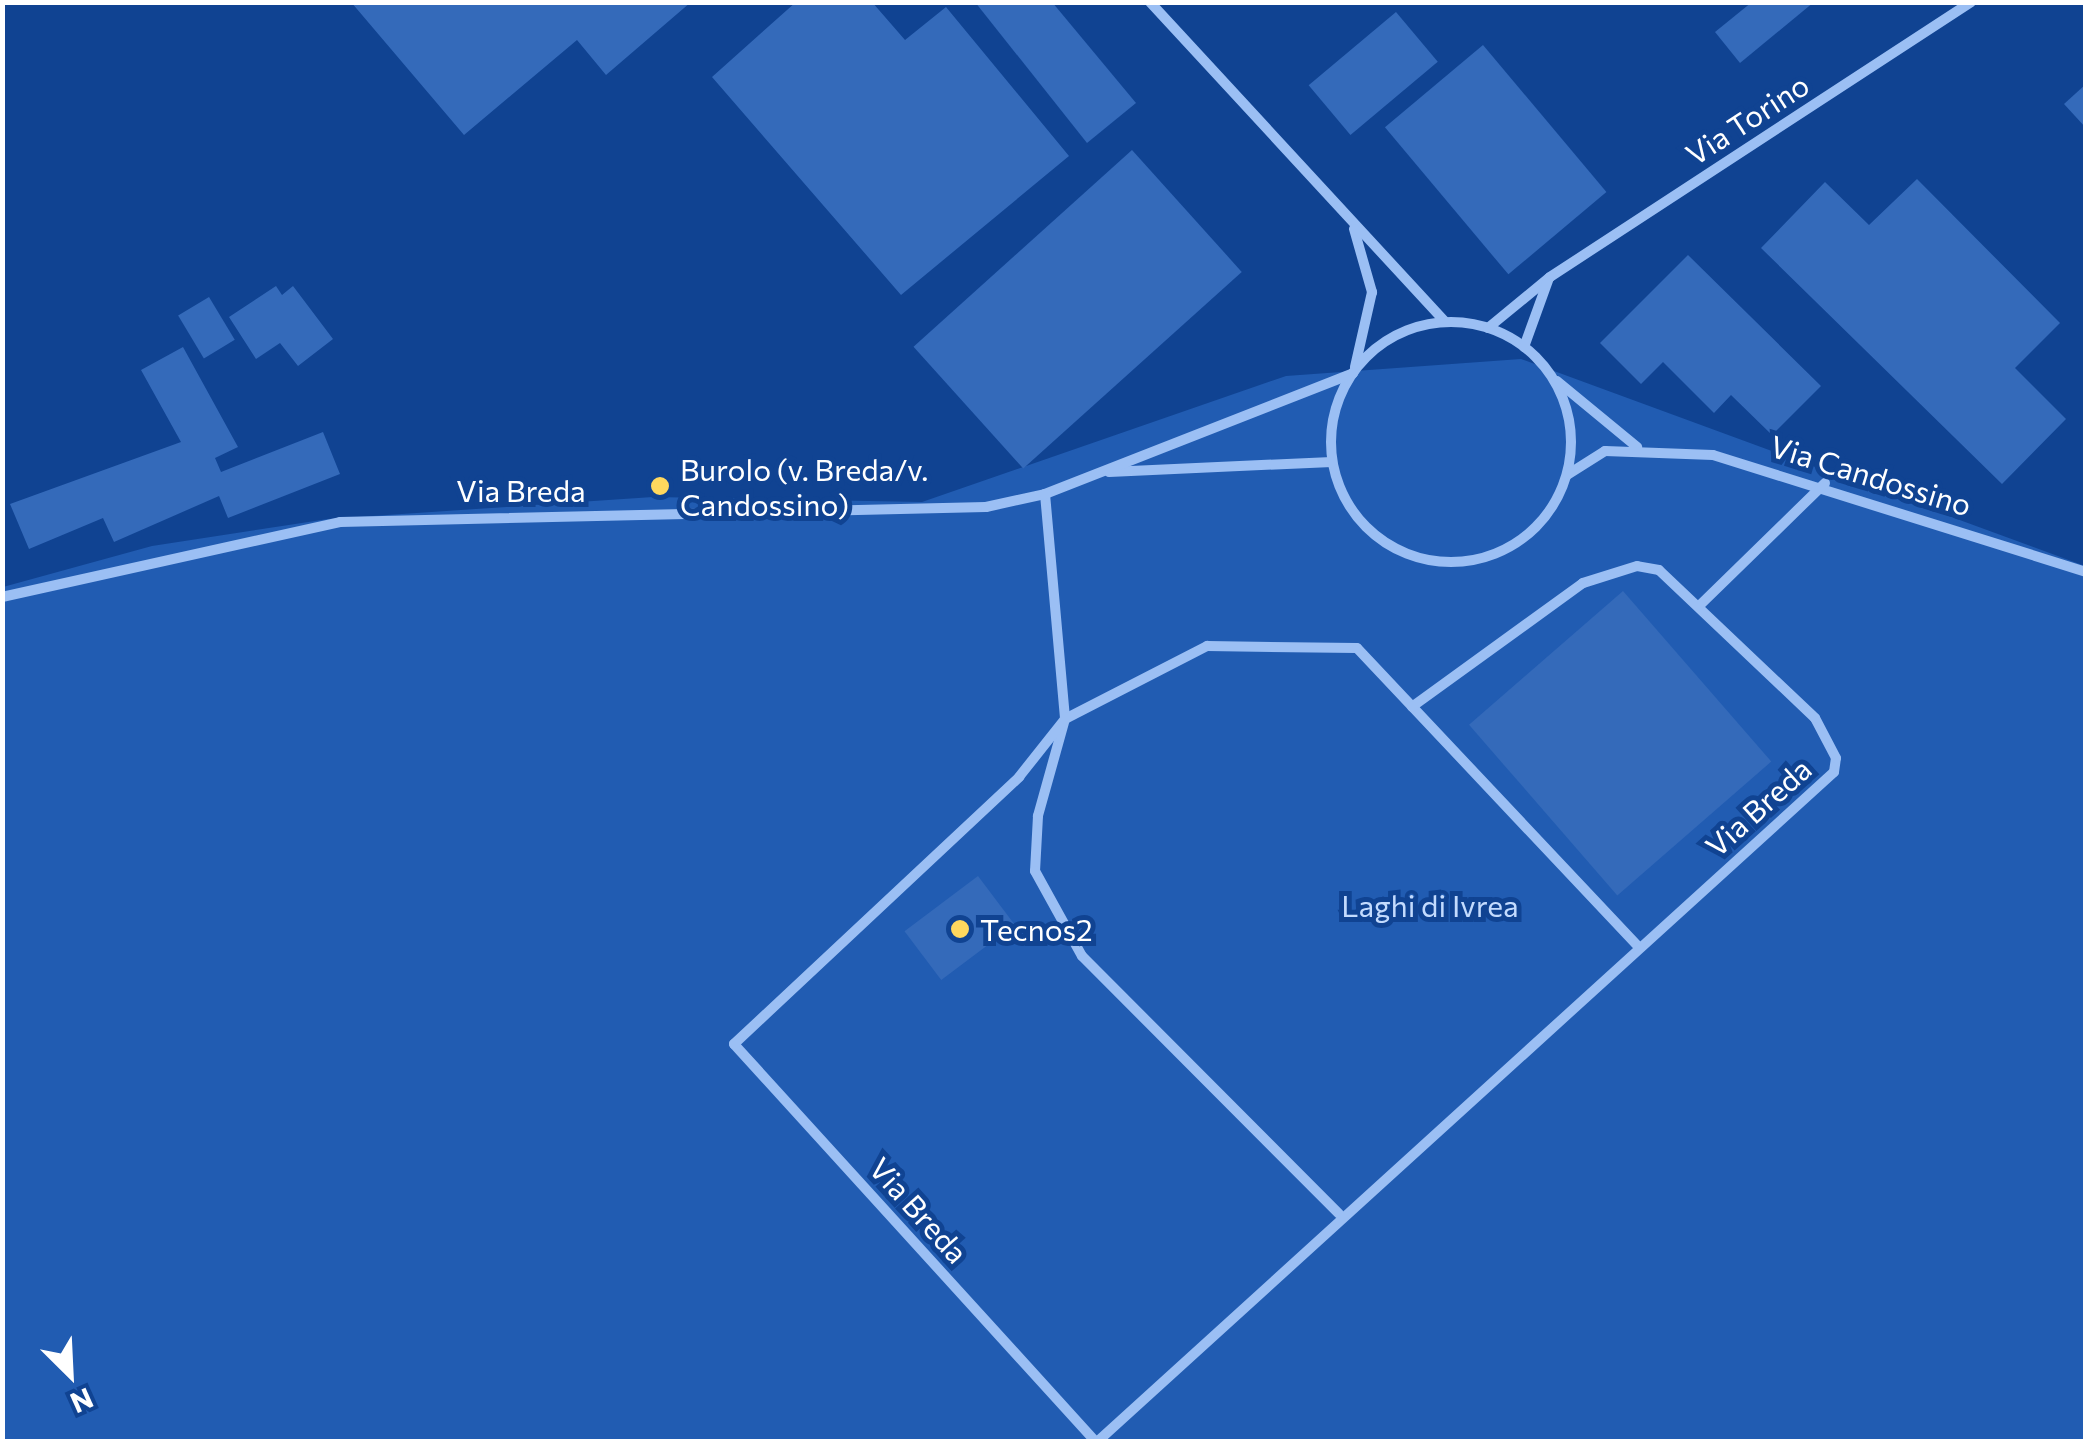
<!DOCTYPE html>
<style>
body{margin:0}
#map{position:relative;width:2088px;height:1444px;overflow:hidden;background:#104392;font-family:Commissioner,sans-serif}
div>[style]{position:absolute}
[style*='--x']{left:calc(var(--x)*1px);top:calc(var(--y)*1px);width:calc(var(--w)*1px);rotate:calc(var(--a)*1deg)}
.green>*{inset:0;background:#215cb2}
.building>*{inset:0;background:#346aba;transform-origin:0 0}
.street>*{height:10px;margin:-5px;padding:0 5px;transform-origin:5px;border-radius:5px;background:#9bbff4}
.street>.ring{margin:-5px;padding:0;box-sizing:content-box;background:none;border:10px solid #9bbff4;border-radius:50%}
.dots>*{width:28px;height:28px;translate:-50% -50%;box-sizing:border-box;border:5px solid #104392;border-radius:50%}
span{translate:-50% -50%;white-space:nowrap;text-align:center;line-height:1.15;-webkit-text-stroke:10px #104392;paint-order:stroke}
.street-label{font-size:30px;color:#fff}
.poi-label{font-size:30px;color:#fff}
.left{translate:0 -50%;text-align:left}
.park-label{font-size:30px;color:#c3dbfe}
.frame{position:absolute;inset:0;border:5px solid #fff;pointer-events:none}
.north{position:absolute;left:20px;top:1324px;width:100px;height:100px;-webkit-text-stroke:8px #104392;paint-order:stroke;rotate:156deg;font-size:28px;font-weight:700;line-height:40px;text-align:center;color:#fff}
.north::after{content:'';display:block;margin:auto;width:35px;height:45px;background:#fff;clip-path:polygon(50% 0,100% 100%,50% 72%,0 100%)}
</style>
<div id="map">
<div class="green">
<div style="clip-path:polygon(1521px 359px,2085px 566px,2085px 1441px,3px 1442px,3px 587px,152px 546px,328px 519px,653px 497px,922px 502px,1286px 376px)"></div>
</div>
<div class="building">
<div style="clip-path:polygon(351px 2px,691px 2px,606px 75px,577px 40px,464px 135px)"></div>
<div style="clip-path:polygon(796px 2px,872px 2px,905px 40px,946px 7px,1069px 156px,901px 295px,712px 77px)"></div>
<div style="clip-path:polygon(975px 2px,1052px 2px,1136px 103px,1087px 143px)"></div>
<div style="clip-path:polygon(1752px 2px,1814px 2px,1740px 63px,1715px 32px)"></div>
<div style="left:1396px;top:12px;width:65px;height:114px;rotate:50deg"></div>
<div style="left:1483px;top:45px;width:192px;height:128px;rotate:50deg"></div>
<div style="clip-path:polygon(2086px 84px,2086px 128px,2064px 104px)"></div>
<div style="left:1132px;top:150px;width:164px;height:294px;rotate:48deg"></div>
<div style="clip-path:polygon(1917px 179px,2060px 323px,2015px 368px,2066px 419px,2002px 484px,1761px 248px,1825px 182px,1869px 225px)"></div>
<div style="clip-path:polygon(1688px 255px,1821px 386px,1772px 435px,1731px 395px,1714px 413px,1663px 362px,1641px 384px,1600px 343px)"></div>
<div style="clip-path:polygon(276px 286px,282px 295px,293px 286px,333px 339px,298px 366px,280px 343px,256px 359px,229px 317px)"></div>
<div style="left:209px;top:297px;width:50px;height:36px;rotate:59deg"></div>
<div style="clip-path:polygon(183px 347px,238px 447px,215px 458px,221px 472px,323px 432px,340px 474px,228px 518px,219px 496px,114px 542px,103px 518px,29px 549px,10px 504px,181px 442px,141px 370px)"></div>
<div style="left:1623px;top:591px;width:226px;height:204px;rotate:49deg"></div>
<div style="left:978px;top:876px;width:61px;height:92px;rotate:53deg"></div>
</div>
<div class="street">
<div style="--x:1150;--y:2;--w:435;--a:47.3"></div>
<div style="--x:1354;--y:229;--w:66;--a:74.1"></div>
<div style="--x:1372;--y:292;--w:77;--a:102.8"></div>
<div class="ring" style="left:1331px;top:322px;width:230px;height:230px"></div>
<div style="--x:1488;--y:328;--w:80;--a:-39.4"></div>
<div style="--x:1550;--y:277;--w:503;--a:-33.15"></div>
<div style="--x:1524;--y:347;--w:73;--a:-70.1"></div>
<div style="--x:1557;--y:381;--w:104;--a:39.5"></div>
<div style="--x:1109;--y:472;--w:223;--a:-2.6"></div>
<div style="--x:1567;--y:475;--w:45;--a:-32.3"></div>
<div style="--x:1605;--y:451;--w:108;--a:2.1"></div>
<div style="--x:1713;--y:455;--w:391;--a:17.4"></div>
<div style="--x:1045;--y:494;--w:226;--a:84.9"></div>
<div style="--x:1065;--y:719;--w:101;--a:105.6"></div>
<div style="--x:1038;--y:816;--w:55;--a:93.1"></div>
<div style="--x:1035;--y:871;--w:97;--a:61.1"></div>
<div style="--x:1082;--y:956;--w:364;--a:45.1"></div>
<div style="--x:2;--y:597;--w:346;--a:-12.5"></div>
<div style="--x:340;--y:522;--w:646;--a:-1.33"></div>
<div style="--x:986;--y:507;--w:60;--a:-12.4"></div>
<div style="--x:1045;--y:494;--w:331;--a:-21.4"></div>
<div style="--x:1699;--y:606;--w:176;--a:-44.3"></div>
<div style="--x:1096;--y:1442;--w:538;--a:-132.29"></div>
<div style="--x:734;--y:1044;--w:391;--a:-43.1"></div>
<div style="--x:1019;--y:777;--w:74;--a:-51.6"></div>
<div style="--x:1065;--y:719;--w:160;--a:-27.2"></div>
<div style="--x:1207;--y:646;--w:150;--a:0.8"></div>
<div style="--x:1357;--y:648;--w:411;--a:46.7"></div>
<div style="--x:1097;--y:1442;--w:996;--a:-42.27"></div>
<div style="--x:1834;--y:772;--w:14;--a:-82"></div>
<div style="--x:1836;--y:758;--w:45;--a:-117.7"></div>
<div style="--x:1815;--y:718;--w:215;--a:-136.5"></div>
<div style="--x:1659;--y:570;--w:22;--a:-170"></div>
<div style="--x:1637;--y:566;--w:57;--a:162.5"></div>
<div style="--x:1583;--y:583;--w:211;--a:144.1"></div>
</div>
<div class="dots">
<div style="left:660px;top:486px;background:#ffd85e"></div>
<div style="left:960px;top:929px;background:#ffd85e"></div>
</div>
<div class="street-label">
<span style="left:1747px;top:119px;rotate:-33deg">Via Torino</span>
<span style="left:1871px;top:475px;rotate:17deg">Via Candossino</span>
<span style="left:521px;top:490px">Via Breda</span>
<span style="left:1758px;top:807px;rotate:-42deg">Via Breda</span>
<span style="left:919px;top:1210px;rotate:48deg">Via Breda</span>
</div>
<div class="poi-label">
<span class="left" style="left:680px;top:486px">Burolo (v. Breda/v.<br>Candossino)</span>
<span class="left" style="left:980px;top:929px">Tecnos2</span>
</div>
<div class="park-label">
<span style="left:1430px;top:905px">Laghi di Ivrea</span>
</div>
<div class="frame"></div>
<div class="north">N</div>
</div>
